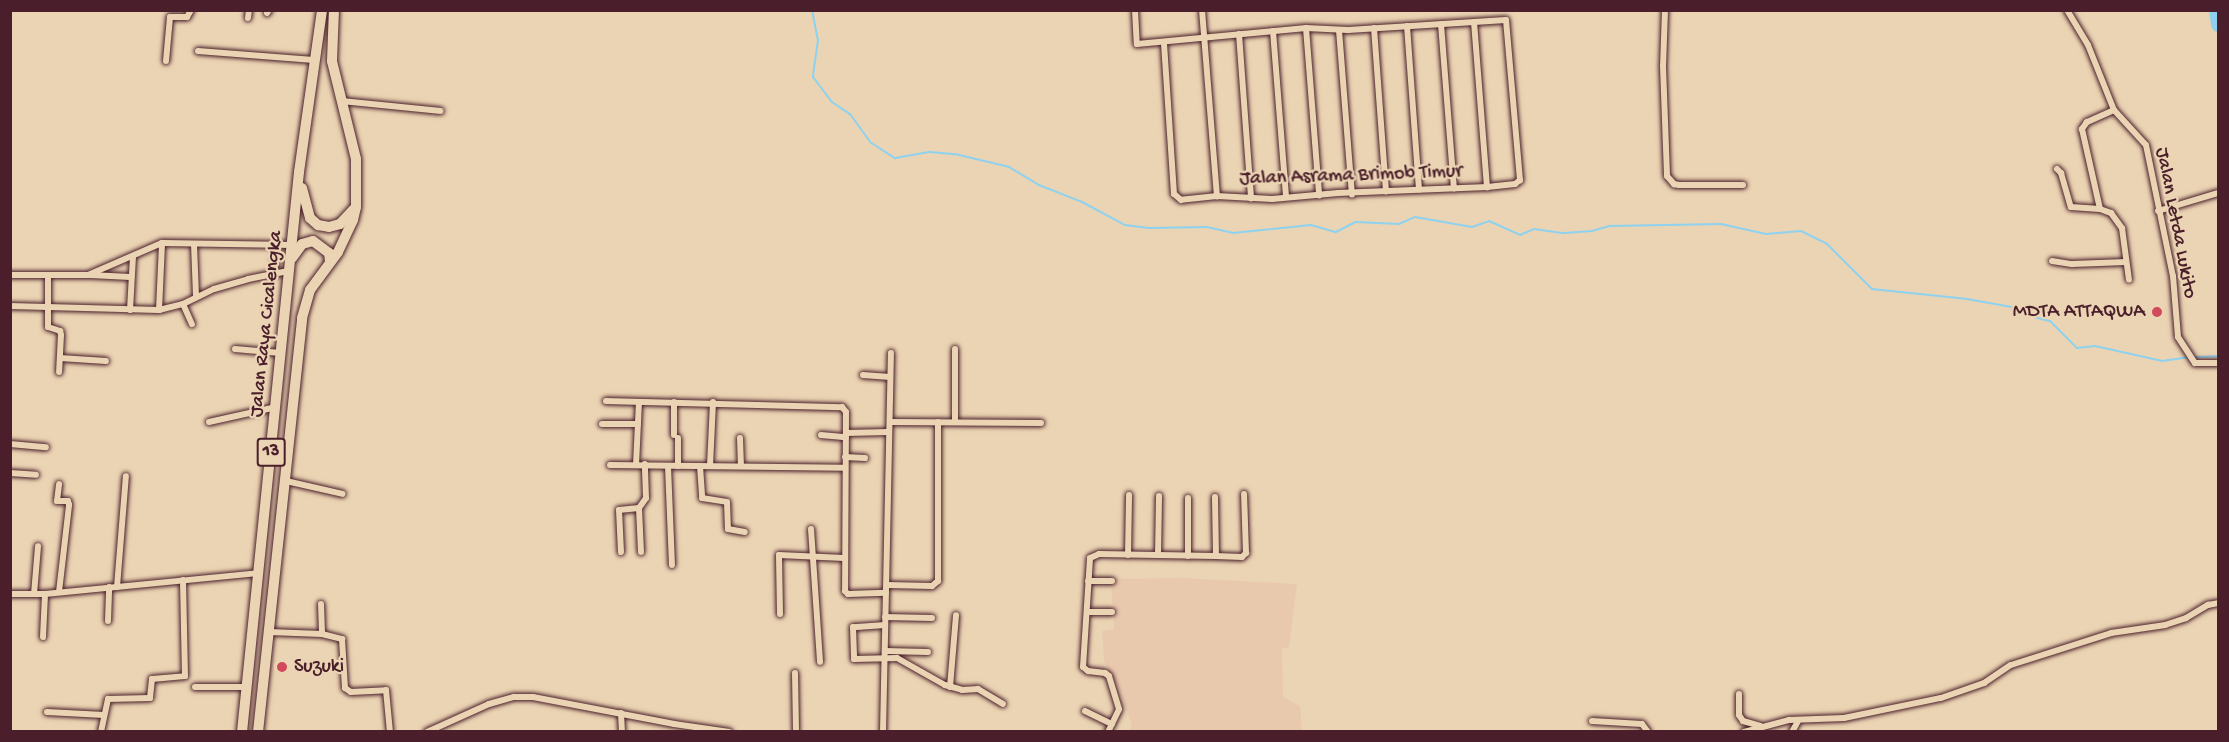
<!DOCTYPE html>
<style>
body{margin:0}
#map{position:relative;width:2229px;height:742px;overflow:hidden;background:#ebd4b3;font-family:"Gochi Hand",sans-serif}
div>[style]{position:absolute}
[style*='--x']{left:calc(var(--x)*1px);top:calc(var(--y)*1px);width:calc(var(--w)*1px);rotate:calc(var(--a)*1deg)}
.built>*{inset:0;background:#e9c9ae}
.stream>*{height:2px;margin:-1px;padding:0 1px;transform-origin:1px;border-radius:1px;background:#8ed2ef}
.river>*{height:14px;margin:-7px;padding:0 7px;transform-origin:7px;border-radius:7px;background:#8ed2ef}
.roads{filter:drop-shadow(0 0 2px #4a1f2b) drop-shadow(0 0 2px #4a1f2b)}
.street>*{height:6px;margin:-3px;padding:0 3px;transform-origin:3px;border-radius:3px;background:#ebd4b3}
.highway>*{height:10px;margin:-5px;padding:0 5px;transform-origin:5px;border-radius:5px;background:#ebd4b3}
.dots>*{width:16px;height:16px;translate:-50% -50%;box-sizing:border-box;border:3px solid #ebd4b3;border-radius:50%}
span{translate:-50% -50%;white-space:nowrap;text-align:center;line-height:1.15;-webkit-text-stroke:4.5px #ebd4b3;paint-order:stroke}
.shield-label span{padding:2px 4px;background:#ebd4b3;border:2px solid;border-radius:4px;-webkit-text-stroke-width:0}
.shield-label{font-size:18px;color:#4a1f2b;font-weight:700}
.street-label{font-size:20px;color:#4a1f2b}
.poi-label{font-size:20px;color:#4a1f2b}
.right{translate:-100% -50%;text-align:right}
.left{translate:0 -50%;text-align:left}
.frame{position:absolute;inset:0;border:12px solid #4a1f2b;pointer-events:none}
</style>
<div id="map">
<div class="built">
<div style="clip-path:polygon(1182px 578px,1297px 584px,1289px 647px,1282px 649px,1283px 697px,1300px 706px,1302px 731px,1129px 731px,1132px 725px,1118px 686px,1104px 661px,1102px 631px,1114px 629px,1111px 579px)"></div>
</div>
<div class="stream">
<div style="--x:812;--y:10;--w:31;--a:79"></div>
<div style="--x:818;--y:40;--w:37;--a:98"></div>
<div style="--x:813;--y:77;--w:31;--a:53"></div>
<div style="--x:832;--y:102;--w:22;--a:34"></div>
<div style="--x:850;--y:114;--w:34;--a:54"></div>
<div style="--x:870;--y:142;--w:30;--a:33"></div>
<div style="--x:895;--y:158;--w:36;--a:-10"></div>
<div style="--x:930;--y:152;--w:25;--a:5"></div>
<div style="--x:955;--y:154;--w:56;--a:13.5"></div>
<div style="--x:1009;--y:167;--w:35;--a:31"></div>
<div style="--x:1039;--y:185;--w:46;--a:21.6"></div>
<div style="--x:1082;--y:202;--w:49;--a:28.1"></div>
<div style="--x:1125;--y:225;--w:26;--a:7"></div>
<div style="--x:1151;--y:228;--w:56;--a:-1"></div>
<div style="--x:1207;--y:227;--w:27;--a:13"></div>
<div style="--x:1233;--y:233;--w:78;--a:-5.9"></div>
<div style="--x:1311;--y:225;--w:26;--a:16"></div>
<div style="--x:1336;--y:232;--w:22;--a:-27"></div>
<div style="--x:1356;--y:222;--w:43;--a:2.7"></div>
<div style="--x:1399;--y:224;--w:17;--a:-24"></div>
<div style="--x:1415;--y:217;--w:58;--a:10"></div>
<div style="--x:1472;--y:227;--w:18;--a:-19"></div>
<div style="--x:1489;--y:221;--w:34;--a:24"></div>
<div style="--x:1520;--y:235;--w:15;--a:-23"></div>
<div style="--x:1534;--y:229;--w:30;--a:8"></div>
<div style="--x:1564;--y:233;--w:28;--a:-4"></div>
<div style="--x:1592;--y:231;--w:19;--a:-16"></div>
<div style="--x:1610;--y:226;--w:111;--a:-1"></div>
<div style="--x:1721;--y:224;--w:46;--a:12.5"></div>
<div style="--x:1766;--y:234;--w:35;--a:-5"></div>
<div style="--x:1801;--y:231;--w:28;--a:26"></div>
<div style="--x:1826;--y:243;--w:65;--a:45"></div>
<div style="--x:1872;--y:289;--w:96;--a:6"></div>
<div style="--x:1967;--y:299;--w:51;--a:10.2"></div>
<div style="--x:2017;--y:308;--w:12;--a:35"></div>
<div style="--x:2027;--y:315;--w:24;--a:15"></div>
<div style="--x:2050;--y:321;--w:38;--a:45"></div>
<div style="--x:2077;--y:348;--w:18;--a:-6"></div>
<div style="--x:2095;--y:346;--w:69;--a:12.6"></div>
<div style="--x:2162;--y:361;--w:27;--a:-8"></div>
<div style="--x:2194;--y:357;--w:24;--a:-2"></div>
</div>
<div class="river">
<div style="--x:2216;--y:10;--w:15;--a:82"></div>
</div>
<div class="roads">
<div class="street">
<div style="--x:1135;--y:10;--w:34;--a:87"></div>
<div style="--x:1137;--y:44;--w:170;--a:-5.4"></div>
<div style="--x:1306;--y:28;--w:42;--a:2.7"></div>
<div style="--x:1348;--y:30;--w:158;--a:-3.6"></div>
<div style="--x:1506;--y:20;--w:161;--a:85"></div>
<div style="--x:1520;--y:180;--w:6;--a:141"></div>
<div style="--x:1515;--y:184;--w:28;--a:174"></div>
<div style="--x:1487;--y:187;--w:149;--a:177.7"></div>
<div style="--x:1338;--y:193;--w:66;--a:174.8"></div>
<div style="--x:1272;--y:199;--w:55;--a:-176.9"></div>
<div style="--x:1217;--y:196;--w:36;--a:174"></div>
<div style="--x:1181;--y:200;--w:9;--a:-139"></div>
<div style="--x:1174;--y:194;--w:152;--a:-93.8"></div>
<div style="--x:1202;--y:10;--w:187;--a:85.4"></div>
<div style="--x:1665;--y:10;--w:56;--a:92"></div>
<div style="--x:1663;--y:66;--w:110;--a:87.9"></div>
<div style="--x:1667;--y:176;--w:11;--a:49"></div>
<div style="--x:1674;--y:184;--w:5;--a:11"></div>
<div style="--x:1679;--y:185;--w:64;--a:0"></div>
<div style="--x:2067;--y:10;--w:41;--a:59"></div>
<div style="--x:2088;--y:45;--w:70;--a:68.2"></div>
<div style="--x:2114;--y:110;--w:47;--a:47.6"></div>
<div style="--x:2146;--y:145;--w:134;--a:78.4"></div>
<div style="--x:2173;--y:276;--w:61;--a:85.3"></div>
<div style="--x:2178;--y:337;--w:31;--a:57"></div>
<div style="--x:2195;--y:363;--w:23;--a:0"></div>
<div style="--x:267;--y:13;--w:4;--a:-56"></div>
<div style="--x:248;--y:18;--w:8;--a:-83"></div>
<div style="--x:1474;--y:22;--w:166;--a:85.5"></div>
<div style="--x:1441;--y:24;--w:165;--a:85.5"></div>
<div style="--x:1407;--y:26;--w:164;--a:85.8"></div>
<div style="--x:1306;--y:28;--w:168;--a:85.5"></div>
<div style="--x:1374;--y:28;--w:164;--a:85.8"></div>
<div style="--x:1339;--y:30;--w:165;--a:85.5"></div>
<div style="--x:1273;--y:31;--w:166;--a:85.5"></div>
<div style="--x:1239;--y:34;--w:165;--a:85.8"></div>
<div style="--x:198;--y:51;--w:116;--a:4.4"></div>
<div style="--x:166;--y:61;--w:44;--a:-84.8"></div>
<div style="--x:170;--y:17;--w:17;--a:0"></div>
<div style="--x:187;--y:17;--w:8;--a:-60"></div>
<div style="--x:342;--y:101;--w:99;--a:5.8"></div>
<div style="--x:2114;--y:110;--w:30;--a:156"></div>
<div style="--x:2087;--y:122;--w:9;--a:126"></div>
<div style="--x:2082;--y:129;--w:82;--a:77.3"></div>
<div style="--x:2100;--y:209;--w:12;--a:20"></div>
<div style="--x:2111;--y:213;--w:19;--a:54"></div>
<div style="--x:2122;--y:228;--w:52;--a:82.3"></div>
<div style="--x:2057;--y:169;--w:6;--a:45"></div>
<div style="--x:2061;--y:173;--w:35;--a:74"></div>
<div style="--x:2071;--y:207;--w:29;--a:4"></div>
<div style="--x:2158;--y:211;--w:63;--a:-16.7"></div>
<div style="--x:194;--y:244;--w:53;--a:87.8"></div>
<div style="--x:2052;--y:261;--w:20;--a:9"></div>
<div style="--x:2072;--y:264;--w:54;--a:-2.1"></div>
<div style="--x:274;--y:274;--w:29;--a:-84"></div>
<div style="--x:10;--y:275;--w:78;--a:0"></div>
<div style="--x:88;--y:275;--w:81;--a:-23.4"></div>
<div style="--x:162;--y:243;--w:131;--a:0.9"></div>
<div style="--x:91;--y:275;--w:39;--a:3"></div>
<div style="--x:48;--y:276;--w:51;--a:90"></div>
<div style="--x:48;--y:327;--w:13;--a:18"></div>
<div style="--x:60;--y:331;--w:4;--a:76"></div>
<div style="--x:61;--y:335;--w:37;--a:93"></div>
<div style="--x:183;--y:304;--w:22;--a:66"></div>
<div style="--x:10;--y:306;--w:149;--a:1.5"></div>
<div style="--x:159;--y:310;--w:25;--a:-14"></div>
<div style="--x:183;--y:304;--w:34;--a:-26"></div>
<div style="--x:214;--y:289;--w:35;--a:-16"></div>
<div style="--x:248;--y:279;--w:41;--a:-11.3"></div>
<div style="--x:130;--y:310;--w:53;--a:-86.8"></div>
<div style="--x:159;--y:310;--w:67;--a:-87.4"></div>
<div style="--x:235;--y:349;--w:46;--a:5"></div>
<div style="--x:955;--y:349;--w:71;--a:90"></div>
<div style="--x:60;--y:358;--w:46;--a:3.7"></div>
<div style="--x:863;--y:375;--w:27;--a:4"></div>
<div style="--x:606;--y:401;--w:236;--a:1.5"></div>
<div style="--x:842;--y:407;--w:6;--a:51"></div>
<div style="--x:846;--y:412;--w:179;--a:90.3"></div>
<div style="--x:845;--y:591;--w:4;--a:45"></div>
<div style="--x:848;--y:594;--w:38;--a:-2"></div>
<div style="--x:209;--y:422;--w:69;--a:-12.6"></div>
<div style="--x:890;--y:422;--w:151;--a:0.4"></div>
<div style="--x:602;--y:424;--w:36;--a:0"></div>
<div style="--x:846;--y:433;--w:42;--a:-1.4"></div>
<div style="--x:674;--y:435;--w:33;--a:-90"></div>
<div style="--x:821;--y:435;--w:25;--a:5"></div>
<div style="--x:678;--y:438;--w:28;--a:90"></div>
<div style="--x:740;--y:438;--w:28;--a:88"></div>
<div style="--x:10;--y:444;--w:36;--a:5"></div>
<div style="--x:845;--y:457;--w:20;--a:3"></div>
<div style="--x:610;--y:465;--w:234;--a:0.7"></div>
<div style="--x:636;--y:465;--w:63;--a:-87.3"></div>
<div style="--x:668;--y:466;--w:99;--a:87.7"></div>
<div style="--x:700;--y:466;--w:32;--a:86"></div>
<div style="--x:702;--y:498;--w:25;--a:9"></div>
<div style="--x:727;--y:502;--w:27;--a:88"></div>
<div style="--x:728;--y:529;--w:17;--a:10"></div>
<div style="--x:710;--y:466;--w:64;--a:-87.3"></div>
<div style="--x:10;--y:473;--w:26;--a:4"></div>
<div style="--x:286;--y:481;--w:58;--a:12.8"></div>
<div style="--x:639;--y:508;--w:44;--a:87.4"></div>
<div style="--x:811;--y:529;--w:133;--a:86.1"></div>
<div style="--x:621;--y:552;--w:42;--a:-92.7"></div>
<div style="--x:619;--y:510;--w:20;--a:-6"></div>
<div style="--x:639;--y:508;--w:12;--a:-55"></div>
<div style="--x:646;--y:498;--w:34;--a:-92"></div>
<div style="--x:1128;--y:555;--w:60;--a:-89"></div>
<div style="--x:1158;--y:555;--w:59;--a:-89"></div>
<div style="--x:1188;--y:556;--w:58;--a:-90"></div>
<div style="--x:1216;--y:556;--w:26;--a:2"></div>
<div style="--x:1242;--y:557;--w:6;--a:-45"></div>
<div style="--x:1246;--y:553;--w:59;--a:-91.9"></div>
<div style="--x:1088;--y:581;--w:24;--a:0"></div>
<div style="--x:887;--y:585;--w:45;--a:1.3"></div>
<div style="--x:932;--y:586;--w:8;--a:-40"></div>
<div style="--x:938;--y:581;--w:159;--a:-90"></div>
<div style="--x:117;--y:587;--w:111;--a:-85.4"></div>
<div style="--x:59;--y:592;--w:88;--a:-83.4"></div>
<div style="--x:69;--y:505;--w:4;--a:-104"></div>
<div style="--x:68;--y:501;--w:11;--a:180"></div>
<div style="--x:57;--y:501;--w:17;--a:-83"></div>
<div style="--x:10;--y:594;--w:35;--a:0"></div>
<div style="--x:45;--y:594;--w:214;--a:-5.6"></div>
<div style="--x:34;--y:594;--w:48;--a:-85.2"></div>
<div style="--x:321;--y:604;--w:30;--a:88"></div>
<div style="--x:1087;--y:612;--w:25;--a:0"></div>
<div style="--x:780;--y:614;--w:59;--a:-91"></div>
<div style="--x:779;--y:555;--w:65;--a:2.6"></div>
<div style="--x:885;--y:617;--w:47;--a:1.2"></div>
<div style="--x:108;--y:621;--w:34;--a:-88"></div>
<div style="--x:885;--y:625;--w:32;--a:176"></div>
<div style="--x:853;--y:627;--w:32;--a:88"></div>
<div style="--x:854;--y:659;--w:43;--a:-1.3"></div>
<div style="--x:897;--y:658;--w:55;--a:29.4"></div>
<div style="--x:945;--y:685;--w:18;--a:16"></div>
<div style="--x:962;--y:690;--w:16;--a:-4"></div>
<div style="--x:978;--y:689;--w:29;--a:31"></div>
<div style="--x:269;--y:632;--w:53;--a:2.2"></div>
<div style="--x:322;--y:634;--w:21;--a:14"></div>
<div style="--x:342;--y:639;--w:49;--a:86.5"></div>
<div style="--x:345;--y:688;--w:7;--a:34"></div>
<div style="--x:351;--y:692;--w:35;--a:-3"></div>
<div style="--x:386;--y:690;--w:42;--a:84.6"></div>
<div style="--x:43;--y:637;--w:43;--a:-87.3"></div>
<div style="--x:885;--y:651;--w:43;--a:1.3"></div>
<div style="--x:795;--y:673;--w:59;--a:89"></div>
<div style="--x:195;--y:687;--w:51;--a:0"></div>
<div style="--x:950;--y:687;--w:72;--a:-85.2"></div>
<div style="--x:1739;--y:694;--w:21;--a:90"></div>
<div style="--x:1739;--y:715;--w:7;--a:56"></div>
<div style="--x:1743;--y:721;--w:18;--a:16"></div>
<div style="--x:1085;--y:711;--w:30;--a:26"></div>
<div style="--x:47;--y:712;--w:57;--a:3"></div>
<div style="--x:621;--y:713;--w:19;--a:87"></div>
<div style="--x:1592;--y:721;--w:50;--a:3.4"></div>
<div style="--x:1642;--y:724;--w:10;--a:53"></div>
<div style="--x:101;--y:732;--w:34;--a:-78"></div>
<div style="--x:108;--y:699;--w:42;--a:-1.4"></div>
<div style="--x:150;--y:698;--w:19;--a:-84"></div>
<div style="--x:152;--y:679;--w:33;--a:-5"></div>
<div style="--x:185;--y:676;--w:96;--a:-91.2"></div>
<div style="--x:427;--y:732;--w:68;--a:-24.3"></div>
<div style="--x:489;--y:704;--w:26;--a:-16"></div>
<div style="--x:514;--y:697;--w:19;--a:0"></div>
<div style="--x:533;--y:697;--w:144;--a:10.8"></div>
<div style="--x:674;--y:724;--w:56;--a:8.3"></div>
<div style="--x:883;--y:732;--w:379;--a:-88.8"></div>
<div style="--x:1108;--y:732;--w:25;--a:-64"></div>
<div style="--x:1119;--y:709;--w:34;--a:-107"></div>
<div style="--x:1109;--y:676;--w:5;--a:-143"></div>
<div style="--x:1105;--y:673;--w:17;--a:-173"></div>
<div style="--x:1088;--y:671;--w:6;--a:-141"></div>
<div style="--x:1083;--y:667;--w:109;--a:-86.3"></div>
<div style="--x:1090;--y:558;--w:10;--a:-24"></div>
<div style="--x:1099;--y:554;--w:117;--a:1"></div>
<div style="--x:1216;--y:556;--w:59;--a:-91"></div>
<div style="--x:1744;--y:732;--w:47;--a:-14.9"></div>
<div style="--x:1789;--y:720;--w:55;--a:-2.1"></div>
<div style="--x:1844;--y:718;--w:99;--a:-11.7"></div>
<div style="--x:1941;--y:698;--w:46;--a:-19.2"></div>
<div style="--x:1984;--y:683;--w:32;--a:-34"></div>
<div style="--x:2011;--y:665;--w:105;--a:-17.7"></div>
<div style="--x:2111;--y:633;--w:55;--a:-8.4"></div>
<div style="--x:2165;--y:625;--w:22;--a:-18"></div>
<div style="--x:2186;--y:618;--w:26;--a:-31"></div>
<div style="--x:2208;--y:605;--w:10;--a:-11"></div>
<div style="--x:1792;--y:732;--w:13;--a:-61"></div>
</div>
<div class="highway">
<div style="--x:302;--y:188;--w:31;--a:75"></div>
<div style="--x:310;--y:218;--w:11;--a:41"></div>
<div style="--x:318;--y:225;--w:11;--a:10"></div>
<div style="--x:329;--y:227;--w:11;--a:-15"></div>
<div style="--x:340;--y:224;--w:22;--a:-47"></div>
<div style="--x:292;--y:258;--w:17;--a:-54"></div>
<div style="--x:302;--y:244;--w:11;--a:-15"></div>
<div style="--x:313;--y:241;--w:20;--a:37"></div>
<div style="--x:329;--y:253;--w:8;--a:83"></div>
<div style="--x:242;--y:732;--w:563;--a:-84.19"></div>
<div style="--x:299;--y:172;--w:164;--a:-81.9"></div>
<div style="--x:258;--y:732;--w:416;--a:-83.9"></div>
<div style="--x:302;--y:318;--w:29;--a:-74"></div>
<div style="--x:310;--y:290;--w:47;--a:-53.6"></div>
<div style="--x:338;--y:252;--w:35;--a:-65"></div>
<div style="--x:353;--y:220;--w:13;--a:-77"></div>
<div style="--x:356;--y:207;--w:48;--a:-90"></div>
<div style="--x:356;--y:159;--w:101;--a:-103.8"></div>
<div style="--x:332;--y:61;--w:51;--a:-87.8"></div>
</div>
</div>
<div class="dots">
<div style="left:2157px;top:312px;background:#d1495b"></div>
<div style="left:282px;top:667px;background:#d1495b"></div>
</div>
<div class="shield-label">
<span style="left:271px;top:452px">13</span>
</div>
<div class="street-label">
<span style="left:1351px;top:176px;rotate:-2deg">Jalan Asrama Brimob Timur</span>
<span style="left:2175px;top:223px;rotate:79deg">Jalan Letda Lukito</span>
<span style="left:267px;top:324px;rotate:-84deg">Jalan Raya Cicalengka</span>
</div>
<div class="poi-label">
<span class="right" style="left:2145px;top:312px">MDTA ATTAQWA</span>
<span class="left" style="left:294px;top:667px">Suzuki</span>
</div>
<div class="frame"></div>
</div>
